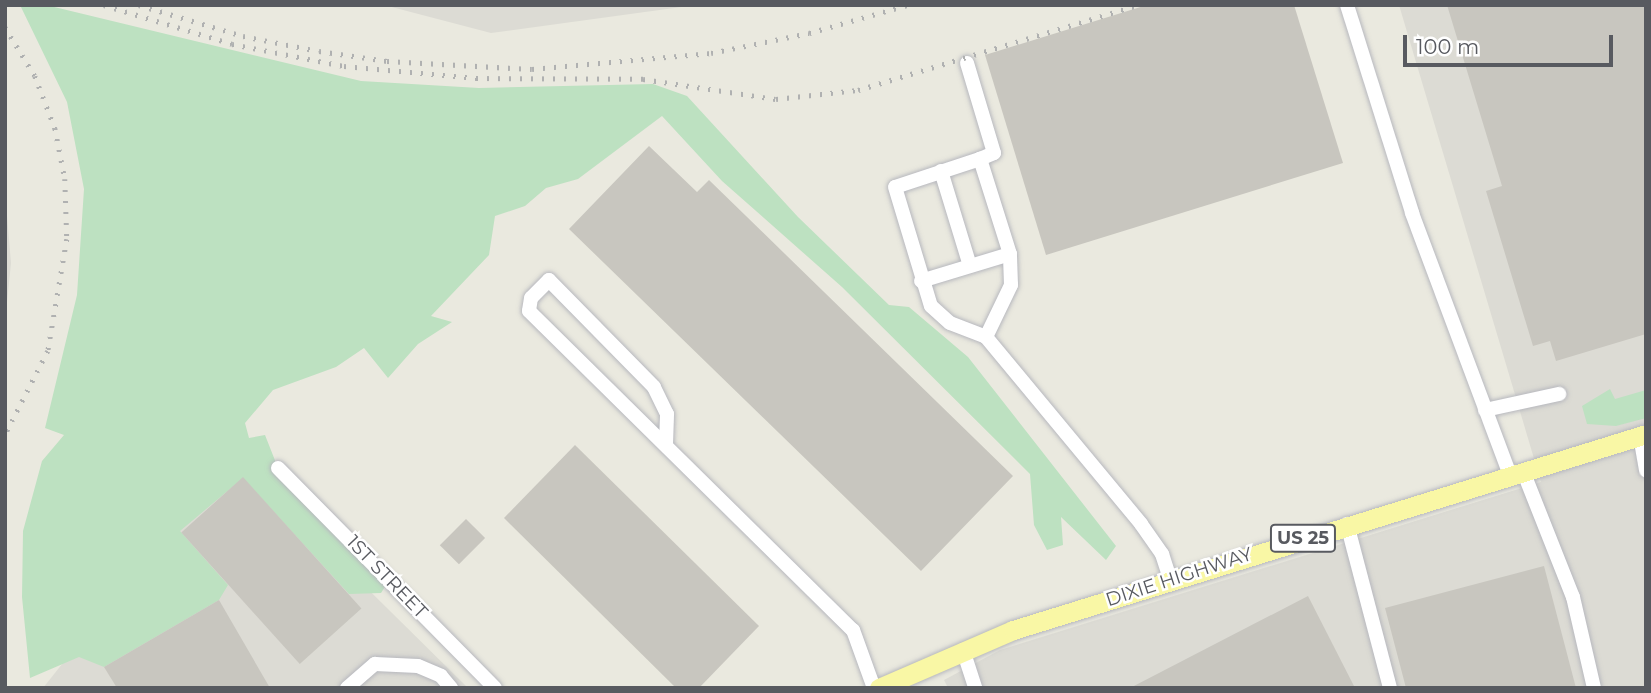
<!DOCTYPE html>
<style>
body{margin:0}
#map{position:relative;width:1651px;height:693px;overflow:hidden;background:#eae9df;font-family:Montserrat,sans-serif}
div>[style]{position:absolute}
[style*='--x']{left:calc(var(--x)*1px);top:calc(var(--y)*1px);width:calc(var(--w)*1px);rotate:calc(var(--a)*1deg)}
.industrial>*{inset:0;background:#dcdbd4}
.green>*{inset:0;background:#bde1c1}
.building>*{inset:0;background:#c8c6bf;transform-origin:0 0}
.roads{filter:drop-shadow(0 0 2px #b7b8be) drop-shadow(0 0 2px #b7b8be)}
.minor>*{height:14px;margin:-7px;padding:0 7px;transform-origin:7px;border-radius:7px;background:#fff}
.major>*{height:19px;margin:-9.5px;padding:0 9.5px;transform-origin:9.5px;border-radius:9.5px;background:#f9f7a5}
.rail>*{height:4.5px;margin-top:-2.25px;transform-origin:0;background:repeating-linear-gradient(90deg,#b0b1b1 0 2px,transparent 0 11px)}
span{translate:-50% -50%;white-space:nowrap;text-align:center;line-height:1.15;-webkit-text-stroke:5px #fff;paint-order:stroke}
.shield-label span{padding:2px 5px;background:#fff;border:2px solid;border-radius:5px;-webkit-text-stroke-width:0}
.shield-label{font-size:18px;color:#585a60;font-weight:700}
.street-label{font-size:19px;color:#585a60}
.frame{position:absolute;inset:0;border:7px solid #585a60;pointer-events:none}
.scale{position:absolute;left:1403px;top:35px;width:210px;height:32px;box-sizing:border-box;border:4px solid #585a60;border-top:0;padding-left:9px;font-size:21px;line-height:24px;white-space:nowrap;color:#585a60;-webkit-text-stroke:5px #fff;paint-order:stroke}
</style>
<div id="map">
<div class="industrial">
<div style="clip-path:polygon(384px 5px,696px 5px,491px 33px)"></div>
<div style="clip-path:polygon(1399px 5px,1646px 5px,1646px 688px,948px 688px,944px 680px,1000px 650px,1541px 482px)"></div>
<div style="clip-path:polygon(5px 192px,11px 263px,5px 322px)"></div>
<div style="clip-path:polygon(230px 453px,468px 688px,43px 688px)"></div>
</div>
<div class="green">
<div style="clip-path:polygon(20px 5px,46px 5px,361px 81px,479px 88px,653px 84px,687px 96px,798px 217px,889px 305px,909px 307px,968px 357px,1116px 546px,1106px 560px,1061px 517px,1063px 545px,1047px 550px,1034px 525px,1030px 474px,842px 287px,722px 181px,662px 116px,578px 179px,546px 188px,525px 206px,495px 216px,489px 255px,431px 316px,452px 322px,418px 344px,388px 378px,364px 348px,336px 367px,273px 390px,245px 423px,249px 438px,265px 435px,278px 468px,390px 579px,381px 593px,349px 594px,243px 478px,180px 531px,228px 585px,219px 600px,104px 667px,79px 657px,30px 678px,22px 597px,23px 531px,42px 461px,64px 435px,45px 428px,77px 295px,84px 189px,67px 102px)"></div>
<div style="clip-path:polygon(1610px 389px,1615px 399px,1646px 390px,1646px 418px,1616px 426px,1587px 424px,1582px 406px)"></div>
</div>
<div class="building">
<div style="clip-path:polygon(1147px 5px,1294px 5px,1343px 163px,1046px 255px,985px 55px)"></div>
<div style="clip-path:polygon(1447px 5px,1646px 5px,1646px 334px,1556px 361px,1550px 341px,1533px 346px,1486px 191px,1502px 186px)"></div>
<div style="clip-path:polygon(649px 146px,697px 192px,709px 180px,1013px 476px,921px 571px,569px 229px)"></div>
<div style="clip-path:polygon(575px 445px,759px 626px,699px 688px,676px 688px,504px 518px)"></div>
<div style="left:243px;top:477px;width:177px;height:83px;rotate:48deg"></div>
<div style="left:466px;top:519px;width:27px;height:37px;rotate:45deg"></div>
<div style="clip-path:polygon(1544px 566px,1576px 688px,1406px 688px,1385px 608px)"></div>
<div style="clip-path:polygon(1308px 596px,1355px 688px,1130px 688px)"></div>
<div style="clip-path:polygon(219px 600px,270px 688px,117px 688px,104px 667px)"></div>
</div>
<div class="roads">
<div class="minor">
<div style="--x:1347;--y:5;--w:218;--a:72.6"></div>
<div style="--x:1412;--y:213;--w:280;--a:69.5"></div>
<div style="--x:967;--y:63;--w:94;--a:73.3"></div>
<div style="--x:994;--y:153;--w:15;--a:157"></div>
<div style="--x:941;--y:171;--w:99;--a:73"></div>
<div style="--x:921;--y:281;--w:93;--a:-16.9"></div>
<div style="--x:986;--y:337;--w:58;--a:-64.3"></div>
<div style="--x:1011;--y:285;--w:31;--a:-92"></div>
<div style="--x:1010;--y:254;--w:100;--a:-107.5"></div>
<div style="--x:980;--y:159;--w:89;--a:161.8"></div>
<div style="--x:895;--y:187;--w:124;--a:73.2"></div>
<div style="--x:931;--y:306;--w:25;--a:42"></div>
<div style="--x:950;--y:323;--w:39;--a:21"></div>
<div style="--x:986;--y:337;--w:243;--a:50.3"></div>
<div style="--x:1141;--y:524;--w:37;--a:55"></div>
<div style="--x:1162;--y:554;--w:26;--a:72"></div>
<div style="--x:1485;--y:410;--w:76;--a:-12.2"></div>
<div style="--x:1640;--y:436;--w:35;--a:80"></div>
<div style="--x:666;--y:444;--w:30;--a:-88"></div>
<div style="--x:667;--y:414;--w:30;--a:-116"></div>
<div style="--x:654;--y:387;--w:150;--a:-134.5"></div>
<div style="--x:549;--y:280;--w:25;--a:135"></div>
<div style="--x:531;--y:298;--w:13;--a:99"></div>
<div style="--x:529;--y:311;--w:455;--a:44.6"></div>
<div style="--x:853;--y:630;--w:62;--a:70.1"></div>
<div style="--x:278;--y:468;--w:309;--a:45.4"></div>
<div style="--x:1523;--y:471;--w:136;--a:68.4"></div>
<div style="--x:1573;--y:597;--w:93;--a:77"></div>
<div style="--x:1347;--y:524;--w:170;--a:75.3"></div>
<div style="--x:963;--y:650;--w:40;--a:72"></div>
<div style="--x:347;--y:688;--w:37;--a:-41"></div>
<div style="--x:375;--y:664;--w:43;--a:2.7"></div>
<div style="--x:418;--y:666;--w:25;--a:23"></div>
<div style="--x:441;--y:676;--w:16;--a:50"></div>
</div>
<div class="major">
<div style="--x:879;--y:688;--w:146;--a:-23.4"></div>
<div style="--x:1013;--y:630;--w:663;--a:-17.2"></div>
</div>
</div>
<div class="rail">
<div style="--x:104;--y:5;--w:134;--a:16.9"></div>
<div style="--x:232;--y:44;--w:114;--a:11.1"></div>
<div style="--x:344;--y:66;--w:133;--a:5.2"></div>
<div style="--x:476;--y:78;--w:167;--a:0.3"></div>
<div style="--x:643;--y:79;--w:134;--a:8.6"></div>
<div style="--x:776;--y:99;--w:82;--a:-6.3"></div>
<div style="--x:858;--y:90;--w:292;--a:-16.9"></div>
<div style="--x:139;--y:5;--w:109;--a:16.6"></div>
<div style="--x:243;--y:36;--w:77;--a:11.2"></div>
<div style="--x:319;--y:51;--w:69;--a:8.4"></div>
<div style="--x:387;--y:61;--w:145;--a:3.2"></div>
<div style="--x:532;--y:69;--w:180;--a:-5.1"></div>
<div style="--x:711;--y:53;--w:100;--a:-11.5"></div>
<div style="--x:809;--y:33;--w:102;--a:-15.9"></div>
<div style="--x:5;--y:27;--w:57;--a:58.5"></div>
<div style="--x:35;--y:76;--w:56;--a:69"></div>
<div style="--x:55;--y:128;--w:52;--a:78.9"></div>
<div style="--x:65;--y:179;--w:60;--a:88.1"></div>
<div style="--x:67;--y:239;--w:114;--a:99.6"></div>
<div style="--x:48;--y:351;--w:94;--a:117.1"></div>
</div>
<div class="shield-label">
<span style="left:1303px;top:538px">US 25</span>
</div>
<div class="street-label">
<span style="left:387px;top:577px;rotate:46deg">1ST STREET</span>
<span style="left:1179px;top:577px;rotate:-18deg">DIXIE HIGHWAY</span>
</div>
<div class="frame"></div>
<div class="scale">100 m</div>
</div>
